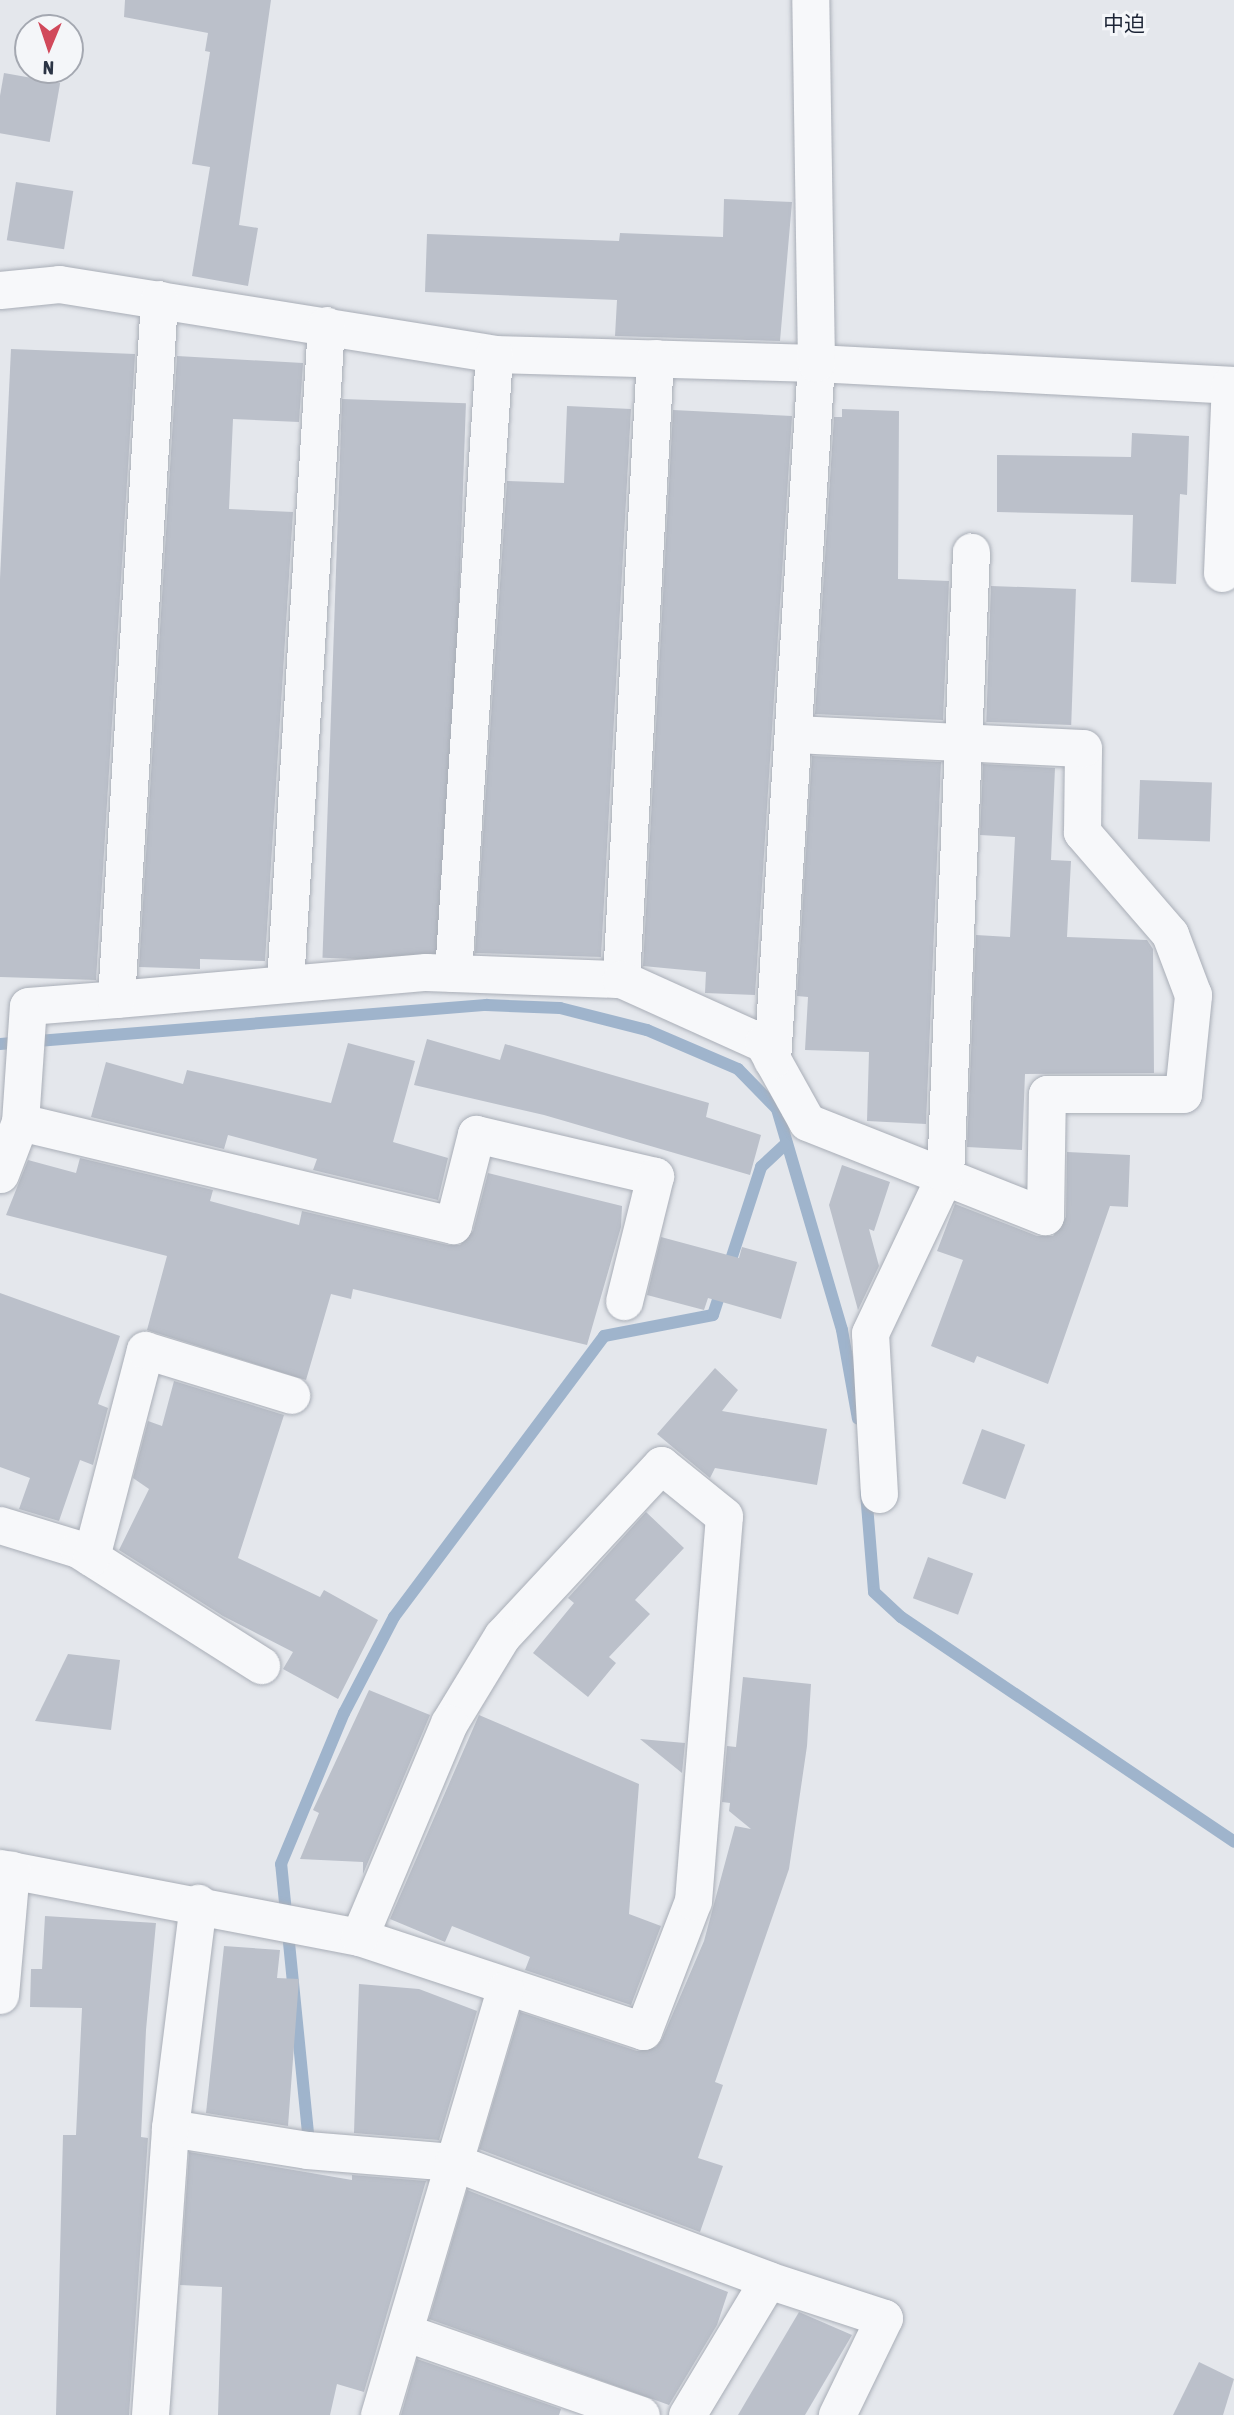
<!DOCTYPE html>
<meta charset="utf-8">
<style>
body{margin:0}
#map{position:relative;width:1234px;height:2415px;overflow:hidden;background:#e4e7ec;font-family:"Asap Condensed","Noto Sans JP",sans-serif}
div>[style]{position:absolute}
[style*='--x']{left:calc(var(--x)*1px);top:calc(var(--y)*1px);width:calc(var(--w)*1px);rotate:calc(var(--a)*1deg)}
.stream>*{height:12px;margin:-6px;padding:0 6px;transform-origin:6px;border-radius:6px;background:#9fb4cc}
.building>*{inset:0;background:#bbc0ca;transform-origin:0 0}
.roads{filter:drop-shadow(0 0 2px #a9aeb7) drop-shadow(0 0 2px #a9aeb7)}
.minor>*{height:37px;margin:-18.5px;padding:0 18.5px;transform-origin:18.5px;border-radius:18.5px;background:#f7f8fa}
span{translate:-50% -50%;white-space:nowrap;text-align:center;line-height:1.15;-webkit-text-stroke:6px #f4f6f9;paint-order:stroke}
.quarter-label{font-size:21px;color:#1d2536}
.north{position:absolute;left:14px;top:14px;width:70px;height:70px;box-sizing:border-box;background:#f4f6f9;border:2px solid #a4a8b1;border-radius:50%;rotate:182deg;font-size:19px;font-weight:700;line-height:28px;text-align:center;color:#2b3445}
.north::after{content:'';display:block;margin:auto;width:24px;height:32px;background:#d1495b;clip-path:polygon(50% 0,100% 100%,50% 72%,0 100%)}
</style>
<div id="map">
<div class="stream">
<div style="--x:0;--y:1044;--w:488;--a:-4.6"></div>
<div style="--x:486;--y:1005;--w:74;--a:2.3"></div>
<div style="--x:560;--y:1008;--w:90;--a:14.2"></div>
<div style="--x:647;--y:1030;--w:99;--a:23.2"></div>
<div style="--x:738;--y:1069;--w:56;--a:45.7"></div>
<div style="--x:777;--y:1109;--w:230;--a:73.6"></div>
<div style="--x:842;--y:1330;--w:90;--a:79.8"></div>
<div style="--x:866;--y:1492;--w:100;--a:85.4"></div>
<div style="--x:874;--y:1592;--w:37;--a:43"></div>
<div style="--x:901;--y:1617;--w:402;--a:34"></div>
<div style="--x:308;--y:2133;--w:270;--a:-95.7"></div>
<div style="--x:281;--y:1864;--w:164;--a:-67.4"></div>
<div style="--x:344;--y:1713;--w:108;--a:-62.5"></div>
<div style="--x:394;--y:1617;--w:351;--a:-53.2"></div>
<div style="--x:604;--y:1336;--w:111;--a:-10.9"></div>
<div style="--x:713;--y:1315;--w:156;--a:-72"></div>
<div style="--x:761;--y:1167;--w:35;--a:-43"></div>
</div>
<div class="building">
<div style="clip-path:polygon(125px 0,271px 0,239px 225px,258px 228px,248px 286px,192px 276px,210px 167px,192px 164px,210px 52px,205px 51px,208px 33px,124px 17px)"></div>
<div style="left:4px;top:73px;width:57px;height:60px;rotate:10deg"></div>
<div style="left:16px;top:182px;width:58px;height:59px;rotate:9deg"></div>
<div style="clip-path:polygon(724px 199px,792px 202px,780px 341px,615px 336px,617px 300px,425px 292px,427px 234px,619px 241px,620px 233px,723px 237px)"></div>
<div style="clip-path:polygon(11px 349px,135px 354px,96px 980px,0 977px,0 579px)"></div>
<div style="clip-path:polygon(177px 356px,303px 363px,299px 422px,233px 419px,229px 509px,293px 512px,265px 961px,200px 959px,200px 969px,139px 967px)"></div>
<div style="left:342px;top:399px;width:124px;height:559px;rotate:2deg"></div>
<div style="clip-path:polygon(567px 406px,631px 409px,601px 957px,475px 953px,507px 481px,564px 483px)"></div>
<div style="clip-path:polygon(842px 409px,899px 411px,898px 579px,949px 581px,943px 720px,815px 714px,834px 417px,842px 417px)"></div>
<div style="clip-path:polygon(673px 410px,792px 416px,755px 995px,705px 993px,706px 972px,643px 966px)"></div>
<div style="clip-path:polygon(1132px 433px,1189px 436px,1187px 495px,1180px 494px,1176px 584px,1131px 582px,1133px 515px,997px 512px,997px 455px,1131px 457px)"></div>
<div style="left:991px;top:586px;width:85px;height:136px;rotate:2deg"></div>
<div style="clip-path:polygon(812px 756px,941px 762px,926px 1124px,867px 1121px,869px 1052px,805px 1050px,808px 997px,797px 996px)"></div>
<div style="clip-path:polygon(983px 764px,1055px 768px,1051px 860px,1071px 861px,1067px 937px,1147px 940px,1153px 949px,1154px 1073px,1025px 1074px,1022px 1150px,967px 1147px,976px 935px,1010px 937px,1015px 837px,980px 835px)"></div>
<div style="left:1140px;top:780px;width:72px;height:59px;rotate:2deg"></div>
<div style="clip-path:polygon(427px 1039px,500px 1060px,505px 1044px,709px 1103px,706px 1117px,761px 1135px,750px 1175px,544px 1115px,414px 1085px)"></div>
<div style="clip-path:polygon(348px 1043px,415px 1061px,393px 1142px,448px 1158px,438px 1200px,313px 1170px,317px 1159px,228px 1135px,224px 1149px,91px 1117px,106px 1062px,183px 1084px,187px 1070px,331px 1103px)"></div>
<div style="clip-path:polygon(1067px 1152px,1130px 1155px,1128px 1207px,1110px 1206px,1048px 1384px,977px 1356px,974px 1363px,931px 1346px,963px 1260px,937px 1251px,955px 1204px,1037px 1236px,1053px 1236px,1066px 1217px)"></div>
<div style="clip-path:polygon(80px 1158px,213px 1190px,210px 1201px,299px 1225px,302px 1211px,448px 1245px,460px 1245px,473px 1231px,488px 1173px,622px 1206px,621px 1227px,587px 1345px,353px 1289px,351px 1299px,331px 1294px,306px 1380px,147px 1330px,167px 1256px,6px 1215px,28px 1160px,76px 1173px)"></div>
<div style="clip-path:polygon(842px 1165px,890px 1182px,874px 1231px,869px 1229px,879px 1266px,858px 1310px,829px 1205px)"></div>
<div style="clip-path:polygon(661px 1237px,739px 1258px,742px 1247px,797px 1262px,781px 1319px,708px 1298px,704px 1310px,647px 1295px)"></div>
<div style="clip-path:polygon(0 1293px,120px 1336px,98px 1404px,108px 1408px,93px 1465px,80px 1460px,59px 1521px,19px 1509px,30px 1478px,0 1467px)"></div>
<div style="clip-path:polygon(715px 1368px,738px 1390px,722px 1411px,827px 1429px,817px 1485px,715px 1468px,710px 1478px,657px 1434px)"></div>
<div style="clip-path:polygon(174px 1381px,284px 1415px,238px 1558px,320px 1597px,324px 1590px,378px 1620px,338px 1699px,283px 1669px,293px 1652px,223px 1616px,119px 1550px,149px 1489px,133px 1478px,148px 1421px,162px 1426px)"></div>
<div style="left:982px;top:1429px;width:46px;height:58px;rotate:20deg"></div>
<div style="clip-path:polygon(646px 1512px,684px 1548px,635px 1600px,650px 1614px,609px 1657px,616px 1663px,588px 1697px,533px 1653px,574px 1603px,568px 1598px)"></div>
<div style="left:928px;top:1557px;width:48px;height:44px;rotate:20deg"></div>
<div style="clip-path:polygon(68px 1654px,120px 1660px,111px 1730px,35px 1721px)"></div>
<div style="clip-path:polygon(743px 1677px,811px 1684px,807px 1746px,789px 1869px,715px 2082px,723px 2085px,698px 2158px,723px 2166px,700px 2232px,479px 2149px,520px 2012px,637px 2051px,656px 2047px,662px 2039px,704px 1941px,735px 1826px,751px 1829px,729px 1811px,730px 1803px,722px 1802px,727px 1746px,736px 1747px)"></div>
<div style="clip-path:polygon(369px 1690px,430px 1715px,363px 1874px,363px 1862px,300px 1859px,319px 1813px,313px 1810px)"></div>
<div style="clip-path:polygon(479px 1715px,639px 1784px,629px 1914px,661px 1926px,631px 2005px,525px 1970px,530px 1957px,452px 1926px,445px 1942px,390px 1919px)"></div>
<div style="clip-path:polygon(640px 1739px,685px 1743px,682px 1773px)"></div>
<div style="clip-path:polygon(45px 1916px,156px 1923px,146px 2030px,141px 2137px,148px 2138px,129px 2415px,56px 2415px,63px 2135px,76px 2135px,82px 2008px,30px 2007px,31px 1969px,42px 1969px)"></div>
<div style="clip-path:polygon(224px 1946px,280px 1950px,277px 1978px,299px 1979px,288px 2126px,206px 2113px)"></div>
<div style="clip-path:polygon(359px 1984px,419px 1989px,477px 2011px,439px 2140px,354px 2133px)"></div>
<div style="clip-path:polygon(189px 2152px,352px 2180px,352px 2175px,426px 2181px,364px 2392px,337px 2384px,330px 2415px,218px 2415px,222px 2287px,180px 2285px)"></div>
<div style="clip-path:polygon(467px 2190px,728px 2292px,717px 2325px,669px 2405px,429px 2319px)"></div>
<div style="clip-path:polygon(799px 2312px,852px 2335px,805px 2415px,738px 2415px)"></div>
<div style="clip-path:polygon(417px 2359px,561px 2409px,559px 2415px,401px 2415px)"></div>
<div style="clip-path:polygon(1199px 2362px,1234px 2379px,1223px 2415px,1173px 2415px)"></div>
</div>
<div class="roads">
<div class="minor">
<div style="--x:0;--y:290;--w:59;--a:-5.8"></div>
<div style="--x:59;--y:284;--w:441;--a:9.1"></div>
<div style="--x:494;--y:354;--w:322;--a:1.6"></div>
<div style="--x:816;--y:363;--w:419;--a:3"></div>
<div style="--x:1222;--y:573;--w:188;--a:-87.6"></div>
<div style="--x:453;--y:973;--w:620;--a:-86.21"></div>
<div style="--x:621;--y:979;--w:622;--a:-86.87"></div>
<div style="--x:285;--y:982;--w:658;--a:-86.43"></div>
<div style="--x:116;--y:999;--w:311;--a:-5"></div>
<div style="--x:426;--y:972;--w:195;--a:2.1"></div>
<div style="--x:621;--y:979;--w:156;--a:24.3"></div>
<div style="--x:763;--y:1043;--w:90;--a:60.9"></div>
<div style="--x:807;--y:1122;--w:256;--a:21.6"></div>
<div style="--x:1045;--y:1216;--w:122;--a:-89.1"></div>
<div style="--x:1047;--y:1094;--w:136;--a:0"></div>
<div style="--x:1183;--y:1094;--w:100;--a:-84.2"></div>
<div style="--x:1193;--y:995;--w:65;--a:-110.7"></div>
<div style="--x:1170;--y:934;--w:135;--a:-130.8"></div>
<div style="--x:1082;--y:832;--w:84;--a:-89.3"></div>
<div style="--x:1083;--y:748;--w:290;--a:-177.2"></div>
<div style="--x:772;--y:1060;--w:698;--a:-86.39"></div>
<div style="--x:816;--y:363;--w:363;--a:-90.9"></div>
<div style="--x:20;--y:1122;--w:445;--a:13.4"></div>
<div style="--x:453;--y:1225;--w:94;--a:-75.8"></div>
<div style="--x:476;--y:1134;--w:184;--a:13.2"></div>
<div style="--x:655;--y:1176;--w:129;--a:103.9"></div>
<div style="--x:0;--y:1174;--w:56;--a:-69"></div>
<div style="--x:20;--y:1122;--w:116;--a:-86.1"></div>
<div style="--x:28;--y:1006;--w:88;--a:-4.5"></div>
<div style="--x:116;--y:999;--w:701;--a:-86.48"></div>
<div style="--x:879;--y:1494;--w:161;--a:-93.2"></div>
<div style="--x:870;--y:1333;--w:175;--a:-64.6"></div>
<div style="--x:945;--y:1175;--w:624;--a:-87.61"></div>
<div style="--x:0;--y:1525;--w:82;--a:17.1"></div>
<div style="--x:78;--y:1549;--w:217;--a:32.4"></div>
<div style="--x:91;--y:1557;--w:214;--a:-75.4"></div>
<div style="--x:145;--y:1350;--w:153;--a:17.1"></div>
<div style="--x:0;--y:1868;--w:366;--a:10.9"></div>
<div style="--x:359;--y:1937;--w:299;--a:18.3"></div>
<div style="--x:643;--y:2031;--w:139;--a:-69"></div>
<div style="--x:693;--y:1901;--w:386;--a:-85.4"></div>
<div style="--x:724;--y:1516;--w:81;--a:-141"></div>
<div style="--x:661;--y:1465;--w:233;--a:132.9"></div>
<div style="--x:502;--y:1636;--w:102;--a:121.3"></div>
<div style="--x:449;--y:1723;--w:232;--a:112.8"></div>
<div style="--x:0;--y:1995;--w:126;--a:-85"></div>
<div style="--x:170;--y:2128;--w:139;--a:9.1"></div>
<div style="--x:307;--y:2150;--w:146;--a:4.7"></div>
<div style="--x:453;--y:2162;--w:336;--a:20.5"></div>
<div style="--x:404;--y:2332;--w:251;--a:19.3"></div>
<div style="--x:150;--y:2415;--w:288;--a:-86"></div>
<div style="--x:170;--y:2128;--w:227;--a:-82.9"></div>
<div style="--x:379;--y:2415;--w:444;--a:-73.5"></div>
<div style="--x:687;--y:2415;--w:157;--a:-59"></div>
<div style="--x:768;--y:2280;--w:122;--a:18.1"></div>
<div style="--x:884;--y:2318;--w:108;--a:115.9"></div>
</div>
</div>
<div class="quarter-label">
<span style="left:1124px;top:23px">中迫</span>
</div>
<div class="north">N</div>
</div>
